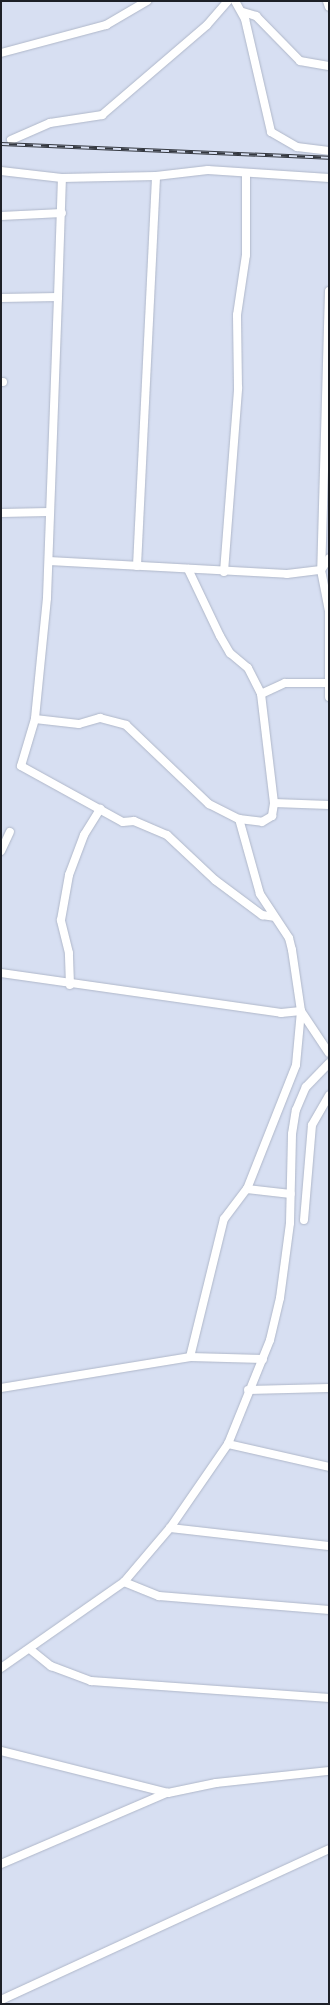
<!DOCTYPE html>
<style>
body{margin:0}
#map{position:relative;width:330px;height:2005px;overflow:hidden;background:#d7dff2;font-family:"DejaVu Sans",sans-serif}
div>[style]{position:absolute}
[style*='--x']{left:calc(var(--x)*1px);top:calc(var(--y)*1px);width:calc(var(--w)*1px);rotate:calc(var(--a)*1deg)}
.roads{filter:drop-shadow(0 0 1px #afb7c9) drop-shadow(0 0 1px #afb7c9)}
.street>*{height:8px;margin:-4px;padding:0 4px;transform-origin:4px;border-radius:4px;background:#fff}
.rail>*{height:4px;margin-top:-2px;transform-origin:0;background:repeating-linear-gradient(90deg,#d7dff2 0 8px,#343840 0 16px);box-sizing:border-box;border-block:1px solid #343840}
span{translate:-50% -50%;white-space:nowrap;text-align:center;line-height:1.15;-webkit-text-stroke:4px #d7dff2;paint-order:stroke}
.frame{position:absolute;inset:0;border:2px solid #1d2027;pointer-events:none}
</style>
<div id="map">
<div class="roads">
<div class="street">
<div style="--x:235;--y:1;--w:21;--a:61"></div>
<div style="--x:245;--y:19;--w:116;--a:77"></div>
<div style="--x:271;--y:132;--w:30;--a:30"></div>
<div style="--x:297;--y:147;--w:32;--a:7"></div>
<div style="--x:327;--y:1;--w:6;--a:72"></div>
<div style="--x:243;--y:12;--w:14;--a:17"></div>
<div style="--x:256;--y:16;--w:63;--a:45.6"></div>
<div style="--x:300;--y:61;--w:29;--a:10"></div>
<div style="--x:1;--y:53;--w:109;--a:-14.9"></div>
<div style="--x:106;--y:25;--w:48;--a:-30.3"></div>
<div style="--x:11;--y:140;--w:43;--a:-23.6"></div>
<div style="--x:50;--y:123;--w:53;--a:-8.7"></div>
<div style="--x:102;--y:115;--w:138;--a:-40.6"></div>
<div style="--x:207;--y:25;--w:32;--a:-49"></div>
<div style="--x:1;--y:171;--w:61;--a:6.5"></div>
<div style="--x:62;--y:178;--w:94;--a:-1.2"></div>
<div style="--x:156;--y:176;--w:52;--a:-6.6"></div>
<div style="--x:208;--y:170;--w:121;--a:3.8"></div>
<div style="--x:1;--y:216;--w:61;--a:-2.8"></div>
<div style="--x:329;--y:291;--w:279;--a:91.6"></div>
<div style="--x:321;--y:570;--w:42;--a:79"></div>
<div style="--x:329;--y:611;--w:86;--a:90"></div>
<div style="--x:58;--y:297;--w:119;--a:-88.1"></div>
<div style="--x:1;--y:298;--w:57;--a:-1"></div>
<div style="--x:58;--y:297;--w:301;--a:92.1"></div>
<div style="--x:47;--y:598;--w:122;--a:95.7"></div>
<div style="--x:35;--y:719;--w:49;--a:106.6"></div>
<div style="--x:21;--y:766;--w:116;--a:28.8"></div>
<div style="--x:123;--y:822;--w:11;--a:-5"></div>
<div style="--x:134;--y:821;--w:36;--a:23"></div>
<div style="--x:167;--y:835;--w:66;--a:43.2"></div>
<div style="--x:215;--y:880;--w:59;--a:36.7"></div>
<div style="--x:262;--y:915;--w:12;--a:9"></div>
<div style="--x:1;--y:382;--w:2;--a:0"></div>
<div style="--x:1;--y:513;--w:48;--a:-1.2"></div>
<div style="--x:49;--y:561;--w:238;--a:3.1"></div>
<div style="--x:287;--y:574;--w:34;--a:-7"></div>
<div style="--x:321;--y:570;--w:14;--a:-56"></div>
<div style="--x:137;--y:566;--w:390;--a:-87.2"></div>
<div style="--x:188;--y:569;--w:74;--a:64.5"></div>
<div style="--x:220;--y:636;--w:20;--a:60"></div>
<div style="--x:230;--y:653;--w:23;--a:40"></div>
<div style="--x:248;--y:668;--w:29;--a:63"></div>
<div style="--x:261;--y:694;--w:26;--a:-25"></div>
<div style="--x:285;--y:683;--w:42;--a:0"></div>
<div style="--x:224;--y:572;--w:185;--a:-85.6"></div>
<div style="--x:238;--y:388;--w:73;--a:-90.8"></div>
<div style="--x:237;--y:315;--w:61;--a:-81.5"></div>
<div style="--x:246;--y:255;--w:80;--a:-90"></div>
<div style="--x:35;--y:719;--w:44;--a:6.5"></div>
<div style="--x:79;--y:724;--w:22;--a:-16"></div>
<div style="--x:100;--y:718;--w:27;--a:15"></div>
<div style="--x:126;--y:725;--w:115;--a:43.6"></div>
<div style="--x:209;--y:804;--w:34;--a:27"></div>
<div style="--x:239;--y:819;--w:23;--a:7"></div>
<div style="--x:262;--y:822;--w:12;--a:-31"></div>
<div style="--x:272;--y:816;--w:13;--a:-81"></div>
<div style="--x:274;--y:803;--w:110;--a:-96.8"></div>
<div style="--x:274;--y:803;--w:55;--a:2.1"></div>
<div style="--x:1;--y:851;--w:21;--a:-65"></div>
<div style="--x:1;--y:973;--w:283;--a:8.1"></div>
<div style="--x:281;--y:1013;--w:20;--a:-6"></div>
<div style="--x:70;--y:985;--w:32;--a:-92"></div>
<div style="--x:69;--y:953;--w:34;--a:-104"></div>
<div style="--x:61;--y:920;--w:46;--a:-79.9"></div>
<div style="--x:69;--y:875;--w:43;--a:-69.4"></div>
<div style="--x:84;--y:835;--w:31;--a:-58"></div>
<div style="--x:301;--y:1011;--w:50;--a:56.3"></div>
<div style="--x:247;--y:1189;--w:44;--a:6.5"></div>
<div style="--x:304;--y:1220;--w:95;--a:-85.2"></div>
<div style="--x:312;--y:1125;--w:34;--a:-60"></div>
<div style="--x:190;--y:1357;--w:142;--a:-76.2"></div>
<div style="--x:224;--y:1219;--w:38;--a:-53"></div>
<div style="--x:247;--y:1189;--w:133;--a:-68.4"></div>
<div style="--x:296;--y:1065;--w:54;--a:-84.7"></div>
<div style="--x:301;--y:1011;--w:62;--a:-98.4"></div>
<div style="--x:292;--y:950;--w:12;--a:-104"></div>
<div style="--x:289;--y:938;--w:53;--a:-123.4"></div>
<div style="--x:260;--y:894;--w:78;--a:-105.6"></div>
<div style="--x:1;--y:1388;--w:192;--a:-9.3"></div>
<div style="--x:190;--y:1357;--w:73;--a:1.6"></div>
<div style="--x:248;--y:1390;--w:81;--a:-1.4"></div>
<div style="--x:228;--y:1444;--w:104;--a:12.8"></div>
<div style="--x:170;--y:1528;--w:160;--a:6.5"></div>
<div style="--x:124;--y:1582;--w:38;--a:22"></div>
<div style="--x:159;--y:1596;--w:171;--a:4.7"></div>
<div style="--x:31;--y:1650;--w:26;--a:39"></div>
<div style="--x:51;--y:1666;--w:43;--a:20.6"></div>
<div style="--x:91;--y:1681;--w:239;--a:4.1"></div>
<div style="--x:1;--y:1668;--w:150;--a:-35"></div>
<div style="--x:124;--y:1582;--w:71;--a:-49.6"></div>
<div style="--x:170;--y:1528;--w:102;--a:-55.4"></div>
<div style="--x:228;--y:1444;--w:112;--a:-68"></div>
<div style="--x:270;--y:1340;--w:43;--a:-76.6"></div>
<div style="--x:280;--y:1298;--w:76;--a:-82.4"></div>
<div style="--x:290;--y:1223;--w:89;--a:-88.7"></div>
<div style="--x:292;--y:1134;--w:24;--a:-81"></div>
<div style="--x:296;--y:1110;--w:25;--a:-67"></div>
<div style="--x:306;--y:1087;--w:33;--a:-46"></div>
<div style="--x:1;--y:1751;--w:172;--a:14.1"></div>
<div style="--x:168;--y:1793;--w:49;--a:-11.8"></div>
<div style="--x:216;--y:1783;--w:114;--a:-6.1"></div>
<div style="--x:1;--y:1864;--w:181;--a:-23.2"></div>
<div style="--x:1;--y:2000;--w:361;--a:-24.7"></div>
</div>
</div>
<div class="rail">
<div style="--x:1;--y:144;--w:328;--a:2.4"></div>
</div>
<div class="frame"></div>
</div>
